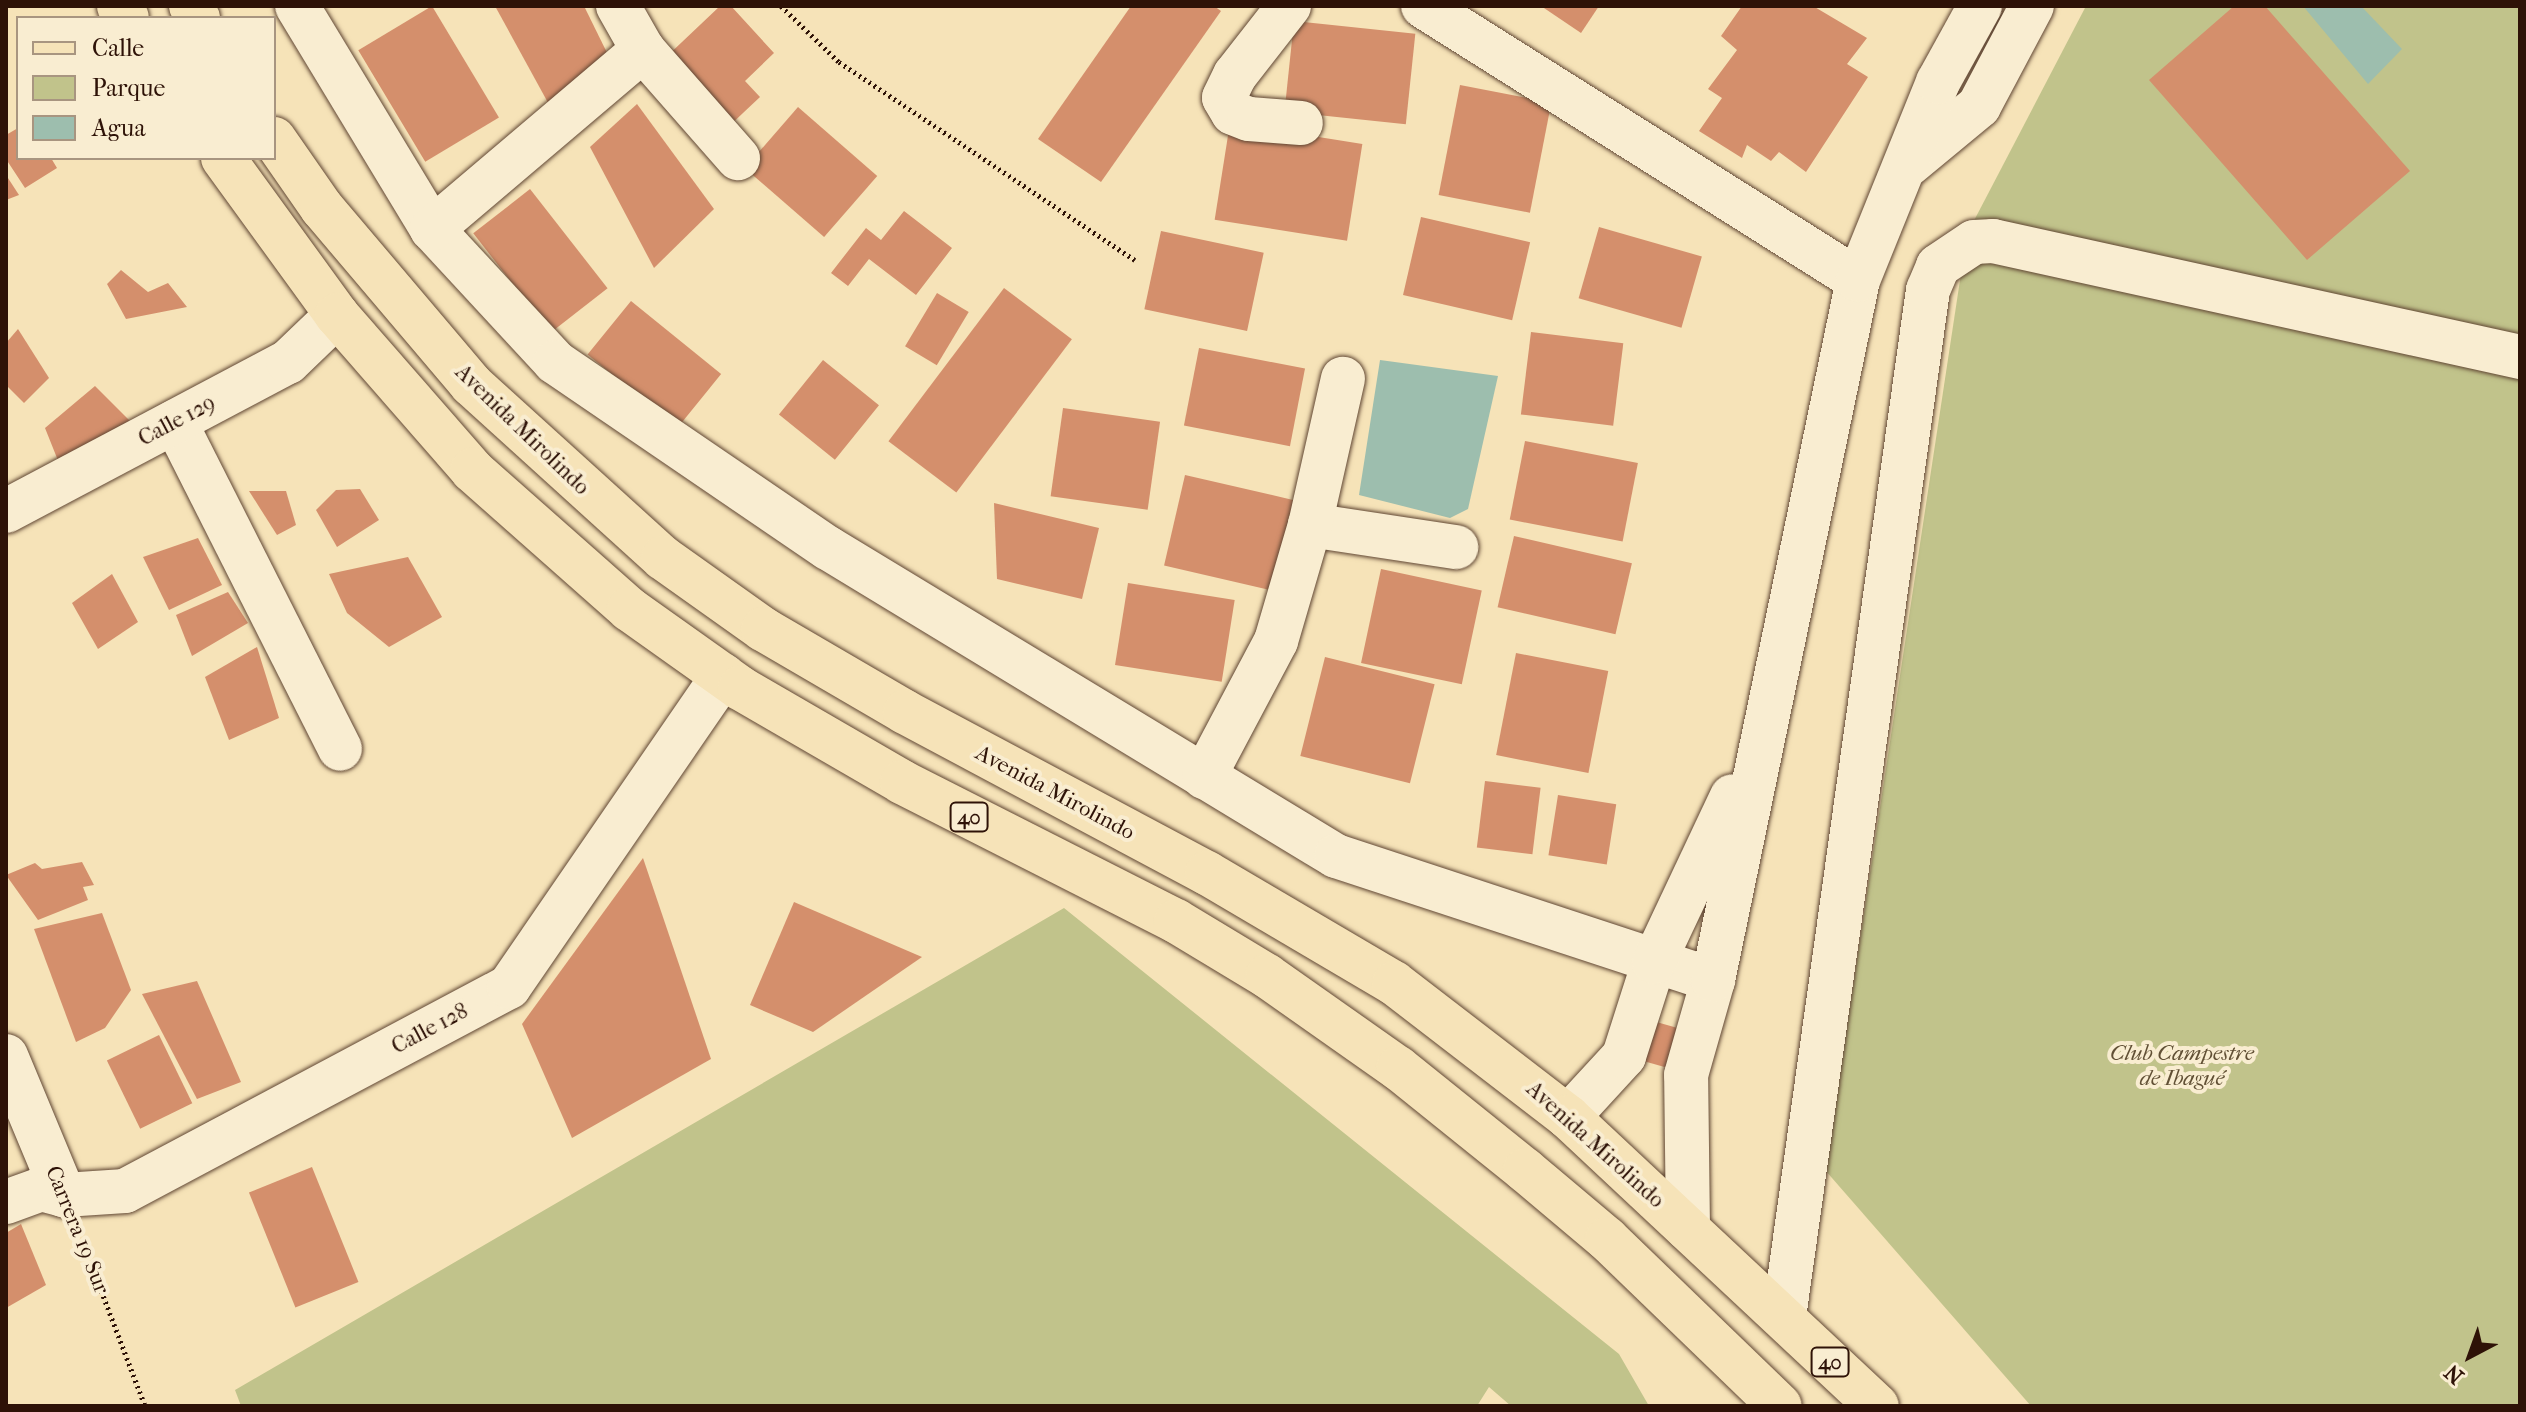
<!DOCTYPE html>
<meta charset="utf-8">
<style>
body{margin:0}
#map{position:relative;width:2526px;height:1412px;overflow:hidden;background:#f6e3b8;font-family:"IM FELL French Canon",serif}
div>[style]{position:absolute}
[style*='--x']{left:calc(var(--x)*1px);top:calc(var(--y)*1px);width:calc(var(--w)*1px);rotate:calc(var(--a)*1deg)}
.green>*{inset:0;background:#c1c38b}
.water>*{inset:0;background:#9dbeae}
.building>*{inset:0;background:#d48f6c;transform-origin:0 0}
.path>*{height:5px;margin-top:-2.5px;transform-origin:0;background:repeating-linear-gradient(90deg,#2e1207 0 2px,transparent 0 6px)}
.roads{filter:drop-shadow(0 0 2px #604633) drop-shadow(0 0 2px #604633)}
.minor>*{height:44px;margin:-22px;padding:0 22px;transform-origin:22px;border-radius:22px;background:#f9edd1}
.major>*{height:44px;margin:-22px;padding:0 22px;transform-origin:22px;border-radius:22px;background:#f6e3b8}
span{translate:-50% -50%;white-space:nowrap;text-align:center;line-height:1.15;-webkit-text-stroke:8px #f9edd1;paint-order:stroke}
.shield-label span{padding:2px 6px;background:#f9edd1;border:2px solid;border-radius:6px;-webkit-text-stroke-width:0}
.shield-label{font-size:20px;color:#2e1207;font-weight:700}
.street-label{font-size:22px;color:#2e1207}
.park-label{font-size:22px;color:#615035;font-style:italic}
.frame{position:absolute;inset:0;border:8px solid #2e1207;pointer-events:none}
.legend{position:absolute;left:16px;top:16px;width:260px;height:144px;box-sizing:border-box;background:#f9edd1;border:2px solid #a89580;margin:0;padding:10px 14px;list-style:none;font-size:24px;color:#2e1207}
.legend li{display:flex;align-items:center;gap:16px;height:40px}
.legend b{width:40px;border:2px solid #a89580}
.north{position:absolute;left:2430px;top:1316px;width:80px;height:80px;-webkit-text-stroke:6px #f9edd1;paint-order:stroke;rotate:221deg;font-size:22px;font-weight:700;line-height:32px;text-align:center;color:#2e1207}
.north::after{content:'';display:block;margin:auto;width:28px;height:36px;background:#2e1207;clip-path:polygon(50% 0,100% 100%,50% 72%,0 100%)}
</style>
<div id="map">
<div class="green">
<div style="clip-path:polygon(2086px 6px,2520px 6px,2520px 1406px,2031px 1406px,1825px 1170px,1967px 234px)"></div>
<div style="clip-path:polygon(1064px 908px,1619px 1354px,1649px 1406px,1511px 1406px,1489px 1387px,1477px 1406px,241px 1406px,235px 1390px)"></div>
</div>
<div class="water">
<div style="clip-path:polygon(2303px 6px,2361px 6px,2402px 49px,2368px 84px)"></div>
<div style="clip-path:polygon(1380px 360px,1498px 376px,1468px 509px,1450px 518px,1359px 495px)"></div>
</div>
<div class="building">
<div style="left:432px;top:6px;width:130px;height:86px;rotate:59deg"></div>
<div style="clip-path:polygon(495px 6px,584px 6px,616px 71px,552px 110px)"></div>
<div style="clip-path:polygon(720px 6px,731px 6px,774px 53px,745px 81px,760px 97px,726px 129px,663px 60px)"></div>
<div style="clip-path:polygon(1131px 6px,1214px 6px,1221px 11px,1101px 182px,1038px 139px)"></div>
<div style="clip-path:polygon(1541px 6px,1599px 6px,1581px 33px)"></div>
<div style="clip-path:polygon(1742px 6px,1813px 6px,1867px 38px,1847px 64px,1868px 77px,1806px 172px,1779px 152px,1771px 161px,1747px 145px,1742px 158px,1699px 131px,1722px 98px,1708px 89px,1737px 50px,1721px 36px)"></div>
<div style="clip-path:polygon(2234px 6px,2265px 6px,2410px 171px,2307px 260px,2149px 80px)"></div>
<div style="left:1294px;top:21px;width:122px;height:91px;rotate:6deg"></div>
<div style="left:1460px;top:85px;width:93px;height:112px;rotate:11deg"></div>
<div style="clip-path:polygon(637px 104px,714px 209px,654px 268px,590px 147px)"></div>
<div style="left:798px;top:107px;width:105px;height:81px;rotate:41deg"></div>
<div style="left:1230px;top:123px;width:134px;height:98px;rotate:9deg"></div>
<div style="clip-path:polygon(18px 128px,18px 158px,51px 158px,57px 168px,25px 188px,6px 159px,6px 135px)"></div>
<div style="clip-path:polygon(6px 175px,19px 195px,6px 200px)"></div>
<div style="left:530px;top:189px;width:126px;height:72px;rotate:52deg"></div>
<div style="clip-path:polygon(904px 211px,952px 248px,916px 295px,869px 259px,848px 286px,831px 273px,866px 228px,881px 240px)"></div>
<div style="left:1421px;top:217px;width:112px;height:80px;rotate:13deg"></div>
<div style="left:1599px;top:227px;width:107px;height:74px;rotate:16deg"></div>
<div style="left:1161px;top:231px;width:105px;height:80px;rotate:12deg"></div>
<div style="clip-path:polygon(121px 270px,148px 292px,168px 283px,187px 307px,126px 319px,107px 284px)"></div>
<div style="left:1004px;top:288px;width:85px;height:192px;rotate:37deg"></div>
<div style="left:937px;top:293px;width:37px;height:62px;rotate:31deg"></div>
<div style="left:631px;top:301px;width:116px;height:69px;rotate:39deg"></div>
<div style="clip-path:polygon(18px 329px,49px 378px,24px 403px,6px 385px,6px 343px)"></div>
<div style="left:1531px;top:332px;width:93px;height:83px;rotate:7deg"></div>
<div style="left:1199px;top:348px;width:108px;height:79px;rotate:11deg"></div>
<div style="left:823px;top:360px;width:72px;height:70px;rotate:39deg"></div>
<div style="clip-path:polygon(95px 386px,135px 426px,59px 463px,45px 428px)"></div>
<div style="left:1063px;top:408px;width:98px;height:89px;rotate:8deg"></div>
<div style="left:1525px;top:441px;width:115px;height:80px;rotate:11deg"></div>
<div style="left:1185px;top:475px;width:114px;height:93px;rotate:13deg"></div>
<div style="clip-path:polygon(360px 489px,379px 520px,337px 547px,316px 510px,336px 490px)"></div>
<div style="clip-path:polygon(249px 491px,286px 491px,296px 525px,277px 535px)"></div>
<div style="clip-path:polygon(994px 503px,1099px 528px,1082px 599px,997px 579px)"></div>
<div style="left:1514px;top:536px;width:121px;height:73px;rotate:13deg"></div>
<div style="clip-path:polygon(198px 538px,222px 585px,169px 610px,143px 557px)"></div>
<div style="clip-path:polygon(408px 557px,442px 617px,389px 647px,347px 613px,329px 574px)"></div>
<div style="left:1381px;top:569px;width:103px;height:96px;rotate:12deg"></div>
<div style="clip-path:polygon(112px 574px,138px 622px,98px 649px,72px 603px)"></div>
<div style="left:1128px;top:583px;width:108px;height:83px;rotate:9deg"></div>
<div style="clip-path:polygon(228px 592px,248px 623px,192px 656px,176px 615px)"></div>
<div style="clip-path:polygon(257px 647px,279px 718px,229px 740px,205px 677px)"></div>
<div style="left:1516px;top:653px;width:94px;height:104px;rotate:11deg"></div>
<div style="left:1325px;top:657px;width:113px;height:102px;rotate:14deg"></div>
<div style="left:1485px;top:781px;width:56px;height:67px;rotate:7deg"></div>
<div style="left:1558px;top:795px;width:59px;height:61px;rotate:9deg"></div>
<div style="clip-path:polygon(643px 858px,711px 1059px,572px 1138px,522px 1024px)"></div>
<div style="clip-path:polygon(82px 862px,94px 885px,83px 887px,88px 900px,38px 920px,6px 875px,35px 863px,42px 869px)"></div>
<div style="clip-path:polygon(794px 902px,922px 957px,813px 1032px,750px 1005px)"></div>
<div style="clip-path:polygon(102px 913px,131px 990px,105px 1028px,76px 1042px,34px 929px)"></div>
<div style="clip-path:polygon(197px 981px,241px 1082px,197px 1099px,142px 994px)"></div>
<div style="left:1646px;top:1019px;width:41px;height:41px;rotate:16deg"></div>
<div style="left:159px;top:1035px;width:76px;height:58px;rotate:64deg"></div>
<div style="left:312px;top:1167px;width:124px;height:68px;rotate:68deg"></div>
<div style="clip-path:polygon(21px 1224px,46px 1285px,6px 1308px,6px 1233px)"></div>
</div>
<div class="path">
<div style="--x:781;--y:6;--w:81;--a:44"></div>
<div style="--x:839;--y:62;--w:356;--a:33.8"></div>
<div style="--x:82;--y:1240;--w:178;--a:69.2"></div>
</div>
<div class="roads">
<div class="minor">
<div style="--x:297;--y:6;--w:261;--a:58.8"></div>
<div style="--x:432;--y:229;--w:181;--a:47.2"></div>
<div style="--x:555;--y:362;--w:330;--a:34.3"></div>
<div style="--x:828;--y:548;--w:594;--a:31.23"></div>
<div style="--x:1336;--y:856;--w:397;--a:18.2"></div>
<div style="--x:618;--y:6;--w:51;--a:60.4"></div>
<div style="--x:643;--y:50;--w:144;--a:48.7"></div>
<div style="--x:1289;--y:6;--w:88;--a:128"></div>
<div style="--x:1235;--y:75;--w:25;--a:116"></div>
<div style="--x:1224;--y:98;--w:17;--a:59"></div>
<div style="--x:1233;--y:113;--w:17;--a:21"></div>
<div style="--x:1249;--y:119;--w:52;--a:4.4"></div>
<div style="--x:1423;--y:6;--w:514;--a:32.21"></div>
<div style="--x:1909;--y:164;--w:91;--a:-39.6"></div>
<div style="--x:1979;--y:106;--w:113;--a:-62.1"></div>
<div style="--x:432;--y:229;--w:277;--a:-40.3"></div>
<div style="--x:175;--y:422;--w:366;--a:63.2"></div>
<div style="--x:6;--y:511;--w:319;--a:-27.9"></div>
<div style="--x:288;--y:362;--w:68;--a:-43.8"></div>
<div style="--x:1310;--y:525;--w:148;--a:8.6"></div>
<div style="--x:1204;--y:777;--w:154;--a:-62.1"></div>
<div style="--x:1276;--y:641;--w:121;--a:-73.7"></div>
<div style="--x:1310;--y:525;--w:150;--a:-77.3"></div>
<div style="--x:6;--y:1056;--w:151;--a:67.4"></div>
<div style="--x:1568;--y:1117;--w:83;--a:-47.4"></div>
<div style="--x:1624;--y:1056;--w:99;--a:-72.3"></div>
<div style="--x:1654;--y:962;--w:183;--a:-64.8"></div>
<div style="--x:6;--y:1202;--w:37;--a:-20"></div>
<div style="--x:41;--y:1189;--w:24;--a:15"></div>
<div style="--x:64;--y:1195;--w:61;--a:-3.8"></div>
<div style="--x:125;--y:1191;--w:435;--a:-28"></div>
<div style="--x:509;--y:987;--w:378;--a:-55.5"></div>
<div style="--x:1688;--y:1229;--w:154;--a:-90.7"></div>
<div style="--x:1686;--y:1075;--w:99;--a:-74.1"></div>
<div style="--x:1713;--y:980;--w:715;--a:-78.3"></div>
<div style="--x:1858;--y:280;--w:214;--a:-68"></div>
<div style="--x:1938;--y:82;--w:87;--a:-61.1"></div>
<div style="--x:1784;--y:1317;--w:1037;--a:-82.02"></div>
<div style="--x:1928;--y:290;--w:26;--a:-67"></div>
<div style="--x:1938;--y:266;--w:43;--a:-33.7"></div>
<div style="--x:1974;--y:242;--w:19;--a:-3"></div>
<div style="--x:1993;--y:241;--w:540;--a:12.41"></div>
</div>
<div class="major">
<div style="--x:119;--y:6;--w:14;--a:56"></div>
<div style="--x:191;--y:6;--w:14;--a:60"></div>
<div style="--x:274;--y:139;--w:84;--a:55.2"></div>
<div style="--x:322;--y:208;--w:231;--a:49.7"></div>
<div style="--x:471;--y:384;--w:259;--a:42.2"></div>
<div style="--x:663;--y:558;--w:123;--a:35.4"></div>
<div style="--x:763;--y:629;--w:164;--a:30.3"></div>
<div style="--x:905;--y:712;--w:342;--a:28.1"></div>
<div style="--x:1207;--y:873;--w:217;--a:30.5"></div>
<div style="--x:1394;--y:983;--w:220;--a:37.6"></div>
<div style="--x:1568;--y:1117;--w:423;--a:43.1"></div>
<div style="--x:223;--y:158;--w:194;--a:54"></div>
<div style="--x:337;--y:315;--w:206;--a:48.9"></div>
<div style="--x:472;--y:470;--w:210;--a:41.5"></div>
<div style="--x:629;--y:609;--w:136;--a:35.4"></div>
<div style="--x:740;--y:688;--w:187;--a:30.1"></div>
<div style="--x:902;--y:782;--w:307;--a:26.9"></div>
<div style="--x:1176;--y:921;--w:106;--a:31.1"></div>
<div style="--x:1267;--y:976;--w:160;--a:35.1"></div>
<div style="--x:1398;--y:1068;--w:163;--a:38.8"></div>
<div style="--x:1525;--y:1170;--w:107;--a:40.1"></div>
<div style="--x:1607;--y:1239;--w:240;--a:44"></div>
</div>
</div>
<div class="shield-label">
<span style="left:969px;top:817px">40</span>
<span style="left:1830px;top:1362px">40</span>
</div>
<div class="street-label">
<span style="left:177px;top:421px;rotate:-28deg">Calle 129</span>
<span style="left:522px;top:430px;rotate:44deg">Avenida Mirolindo</span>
<span style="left:1055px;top:793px;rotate:28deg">Avenida Mirolindo</span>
<span style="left:430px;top:1029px;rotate:-28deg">Calle 128</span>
<span style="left:1595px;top:1145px;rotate:42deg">Avenida Mirolindo</span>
<span style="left:77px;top:1230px;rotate:68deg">Carrera 19 Sur</span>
</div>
<div class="park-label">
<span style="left:2182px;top:1066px">Club Campestre<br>de Ibagué</span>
</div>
<div class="frame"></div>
<ul class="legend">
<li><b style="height:10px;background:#f6e3b8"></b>Calle</li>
<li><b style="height:22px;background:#c1c38b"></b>Parque</li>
<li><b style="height:22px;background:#9dbeae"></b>Agua</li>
</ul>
<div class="north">N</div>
</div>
